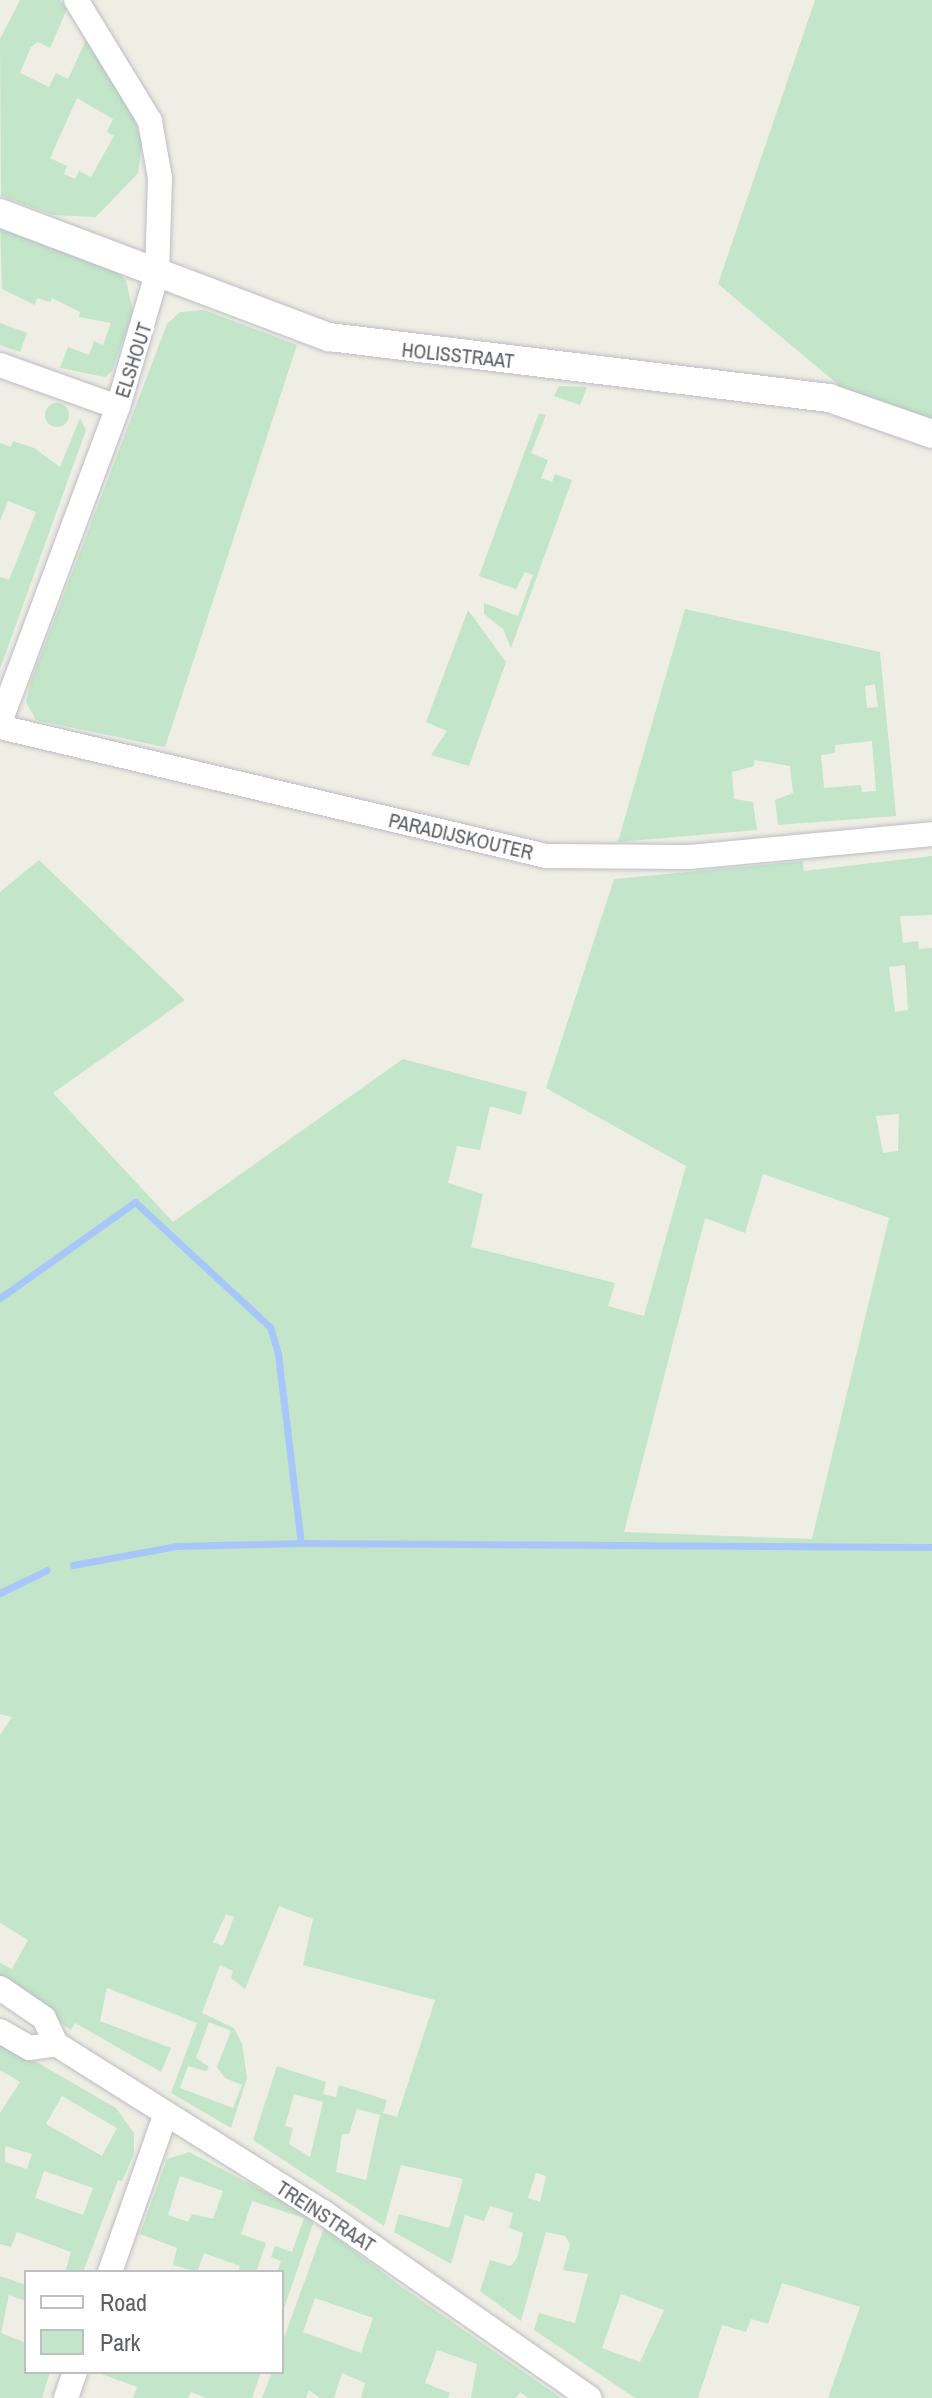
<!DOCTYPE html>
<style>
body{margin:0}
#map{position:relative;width:932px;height:2398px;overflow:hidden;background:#efeee5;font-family:"Archivo Narrow",sans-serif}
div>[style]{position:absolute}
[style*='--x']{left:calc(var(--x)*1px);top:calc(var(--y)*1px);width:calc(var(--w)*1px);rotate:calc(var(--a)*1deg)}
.green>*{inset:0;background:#c3e5ca}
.round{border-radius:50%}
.stream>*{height:7px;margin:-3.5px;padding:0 3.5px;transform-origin:3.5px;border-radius:3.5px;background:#a9c6fb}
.roads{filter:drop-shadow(0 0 2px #bcbdc3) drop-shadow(0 0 2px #bcbdc3)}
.minor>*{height:24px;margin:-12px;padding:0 12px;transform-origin:12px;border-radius:12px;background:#fff}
.tertiary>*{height:28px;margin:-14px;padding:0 14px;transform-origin:14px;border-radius:14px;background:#fff}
span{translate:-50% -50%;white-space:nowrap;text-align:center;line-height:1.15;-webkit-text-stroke:6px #fff;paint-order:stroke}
.street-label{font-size:20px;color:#5d5f65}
.legend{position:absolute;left:24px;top:2270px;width:260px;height:104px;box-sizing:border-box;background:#fff;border:2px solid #bebfc1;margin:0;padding:10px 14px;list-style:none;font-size:24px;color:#5d5f65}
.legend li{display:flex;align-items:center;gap:16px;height:40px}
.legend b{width:40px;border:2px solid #bebfc1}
</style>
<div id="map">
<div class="green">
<div style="clip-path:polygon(evenodd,20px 0,60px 0,67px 9px,50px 48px,38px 42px,31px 47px,20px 73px,49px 87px,56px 73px,68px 79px,86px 40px,134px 118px,142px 144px,138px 173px,96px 217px,53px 215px,1px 196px,0 39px,20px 0,77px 98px,113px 119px,107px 132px,114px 136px,91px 177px,79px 171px,75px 179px,64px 174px,67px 166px,50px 158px,77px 98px)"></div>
<div style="clip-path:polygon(815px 0,932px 0,932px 419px,841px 387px,718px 284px)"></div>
<div style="clip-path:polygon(0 224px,113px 269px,126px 280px,133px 312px,112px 371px,105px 377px,60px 368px,68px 347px,89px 355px,94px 341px,103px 345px,111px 323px,79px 317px,80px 312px,52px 298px,50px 302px,37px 298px,35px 305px,2px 289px)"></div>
<div style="clip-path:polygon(204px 310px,297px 345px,165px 747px,36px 720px,26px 702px,31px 681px,167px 324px,180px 312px)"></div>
<div style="clip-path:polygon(0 323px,27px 333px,20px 352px,0 345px)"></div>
<div style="clip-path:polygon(559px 386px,587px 387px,580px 405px,554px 396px)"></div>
<div class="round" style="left:45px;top:403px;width:24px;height:24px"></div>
<div style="clip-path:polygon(539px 413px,546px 415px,531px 453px,548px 460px,541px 478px,552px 482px,555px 474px,572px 480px,511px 648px,503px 629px,484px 614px,484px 603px,518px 616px,533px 575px,525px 572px,516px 589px,479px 576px)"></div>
<div style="clip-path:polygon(80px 418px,86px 430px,0 669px,0 577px,9px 580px,36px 512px,8px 501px,0 521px,0 443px,11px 447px,13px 441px,34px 448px,60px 467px)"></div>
<div style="clip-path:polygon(evenodd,685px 609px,880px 652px,896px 816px,778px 825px,775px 800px,793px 793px,790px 766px,754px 760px,754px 766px,732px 772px,734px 799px,753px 802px,757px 830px,618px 842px,685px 609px,875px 684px,878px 707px,867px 708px,865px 686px,875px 684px,685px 609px,872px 741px,876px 791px,862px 792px,861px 785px,824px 788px,821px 755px,835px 753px,835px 745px,872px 741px)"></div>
<div style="clip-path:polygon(468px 610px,506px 662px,469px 766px,431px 755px,447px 731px,426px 722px)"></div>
<div style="clip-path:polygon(evenodd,932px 856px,932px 915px,900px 916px,903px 943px,918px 941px,919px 949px,932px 948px,932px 2398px,828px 2398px,860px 2307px,782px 2283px,768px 2324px,751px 2319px,746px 2332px,722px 2325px,698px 2398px,635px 2398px,534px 2330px,539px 2313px,575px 2323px,588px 2274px,563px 2270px,570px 2244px,565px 2236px,546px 2232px,521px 2321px,480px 2291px,490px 2260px,511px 2266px,517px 2258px,523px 2233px,509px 2228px,513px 2213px,490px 2206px,484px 2221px,465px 2215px,451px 2264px,394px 2232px,399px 2214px,449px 2228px,463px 2179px,401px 2165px,384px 2226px,253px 2140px,277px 2066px,326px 2082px,323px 2094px,336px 2097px,339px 2085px,387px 2100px,383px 2113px,397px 2117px,435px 2000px,303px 1965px,313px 1919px,279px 1906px,245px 1989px,231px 1978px,233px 1971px,220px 1965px,202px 2013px,234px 2028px,242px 2044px,247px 2078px,231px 2128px,171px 2093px,197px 2023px,107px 1988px,100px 2021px,171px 2048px,161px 2072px,75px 2023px,71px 2030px,0 1980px,0 1963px,12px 1969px,28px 1940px,0 1923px,0 1735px,12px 1717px,0 1714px,0 892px,39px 860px,185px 1000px,53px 1093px,173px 1222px,403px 1059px,527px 1092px,521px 1115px,490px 1106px,480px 1150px,457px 1146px,448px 1183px,483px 1194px,471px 1247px,615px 1283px,608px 1306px,644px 1316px,686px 1166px,546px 1088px,614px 879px,803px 861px,804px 871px,932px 856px,905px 965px,908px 1010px,895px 1012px,889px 967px,905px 965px,932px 856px,899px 1114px,898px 1151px,883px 1153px,876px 1116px,899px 1114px,932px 856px,763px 1174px,889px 1218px,812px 1539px,624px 1532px,705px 1218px,745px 1233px,763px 1174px,932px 856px,226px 1914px,234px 1917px,223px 1946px,213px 1942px,226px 1914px,932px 856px,209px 2022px,231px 2031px,217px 2067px,225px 2078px,242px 2085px,233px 2108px,180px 2088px,188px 2066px,206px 2071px,209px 2067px,196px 2058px,209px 2022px,932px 856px,294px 2094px,323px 2102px,310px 2157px,289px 2144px,293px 2128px,285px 2126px,294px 2094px,932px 856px,357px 2109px,380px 2115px,366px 2180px,336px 2172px,342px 2134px,349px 2134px,357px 2109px,932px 856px,536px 2173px,546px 2176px,540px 2202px,528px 2198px,536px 2173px,932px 856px,621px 2294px,664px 2310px,640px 2362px,602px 2348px,621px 2294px)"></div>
<div style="clip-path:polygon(evenodd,0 2041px,116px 2108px,134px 2133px,134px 2154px,122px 2181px,118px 2180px,83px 2272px,65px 2272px,71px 2252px,17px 2232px,11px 2247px,0 2244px,0 2113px,20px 2082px,0 2070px,0 2041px,62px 2096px,117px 2128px,102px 2156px,46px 2124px,62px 2096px,0 2041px,5px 2146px,32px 2154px,27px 2169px,5px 2162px,5px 2146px,0 2041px,44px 2171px,93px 2188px,83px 2215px,35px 2198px,44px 2171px)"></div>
<div style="clip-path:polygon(evenodd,189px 2152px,315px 2218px,282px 2314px,282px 2272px,277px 2272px,281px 2261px,271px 2257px,275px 2246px,292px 2252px,304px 2218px,252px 2201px,241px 2234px,266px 2243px,256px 2272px,238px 2272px,240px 2266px,204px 2253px,197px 2272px,173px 2265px,177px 2248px,140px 2234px,167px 2159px,189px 2152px,180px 2176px,223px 2191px,213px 2219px,192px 2214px,188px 2222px,168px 2215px,180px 2176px)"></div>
<div style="clip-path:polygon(evenodd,324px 2228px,399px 2285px,561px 2398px,528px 2398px,520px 2392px,516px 2398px,471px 2398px,477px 2364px,437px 2350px,425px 2383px,450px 2393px,448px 2398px,361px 2398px,365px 2383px,342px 2373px,334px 2398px,320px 2398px,309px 2390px,306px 2398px,262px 2398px,272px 2372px,282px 2372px,282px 2343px,324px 2228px,315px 2298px,373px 2318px,361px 2353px,303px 2332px,315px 2298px)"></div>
<div style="clip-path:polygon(0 2276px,26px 2285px,26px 2301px,9px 2295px,1px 2333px,26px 2343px,26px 2372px,50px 2372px,42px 2398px,0 2398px)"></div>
<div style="clip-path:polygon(96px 2372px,261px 2372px,252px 2398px,206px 2398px,191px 2392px,188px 2398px,133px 2398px,137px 2387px)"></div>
</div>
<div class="stream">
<div style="--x:0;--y:1298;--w:166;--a:-35.4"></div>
<div style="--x:135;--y:1202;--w:184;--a:42.8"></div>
<div style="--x:270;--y:1327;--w:28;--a:73"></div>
<div style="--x:278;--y:1354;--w:190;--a:83.1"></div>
<div style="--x:301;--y:1543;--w:631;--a:0.36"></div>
<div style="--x:73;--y:1565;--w:106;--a:-10.4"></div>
<div style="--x:177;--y:1546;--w:124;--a:-1.4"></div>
<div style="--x:0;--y:1593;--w:52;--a:-26.1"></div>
</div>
<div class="roads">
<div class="minor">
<div style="--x:0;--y:365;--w:125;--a:19.6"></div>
<div style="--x:0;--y:722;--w:336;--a:-69.5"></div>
<div style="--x:118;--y:407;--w:139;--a:-73.7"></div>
<div style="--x:157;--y:274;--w:96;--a:-88.2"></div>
<div style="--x:160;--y:178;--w:58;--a:-100"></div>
<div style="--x:150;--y:121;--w:142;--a:-121.4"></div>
<div style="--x:0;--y:727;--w:561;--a:13.29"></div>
<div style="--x:546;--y:856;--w:144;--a:0.4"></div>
<div style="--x:690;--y:857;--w:243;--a:-5.4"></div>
<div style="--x:0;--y:1988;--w:53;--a:34.3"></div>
<div style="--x:44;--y:2018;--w:29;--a:65"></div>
<div style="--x:56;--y:2044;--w:315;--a:32.2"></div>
<div style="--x:323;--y:2212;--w:325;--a:34.9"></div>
<div style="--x:0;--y:2031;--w:34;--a:30"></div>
<div style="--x:29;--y:2048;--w:27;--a:-8"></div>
<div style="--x:110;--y:2272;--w:165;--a:-70.6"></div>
<div style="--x:66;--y:2398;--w:28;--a:-71"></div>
</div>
<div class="tertiary">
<div style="--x:0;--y:213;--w:352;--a:20.7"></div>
<div style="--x:329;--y:337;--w:504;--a:6.96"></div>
<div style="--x:829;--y:398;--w:109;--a:19.3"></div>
</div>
</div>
<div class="street-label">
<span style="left:458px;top:355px;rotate:6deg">HOLISSTRAAT</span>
<span style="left:133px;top:360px;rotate:-72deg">ELSHOUT</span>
<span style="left:461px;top:836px;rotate:13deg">PARADIJSKOUTER</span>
<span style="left:326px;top:2216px;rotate:33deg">TREINSTRAAT</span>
</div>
<ul class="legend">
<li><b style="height:10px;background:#fff"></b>Road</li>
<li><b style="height:22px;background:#c3e5ca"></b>Park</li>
</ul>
</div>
